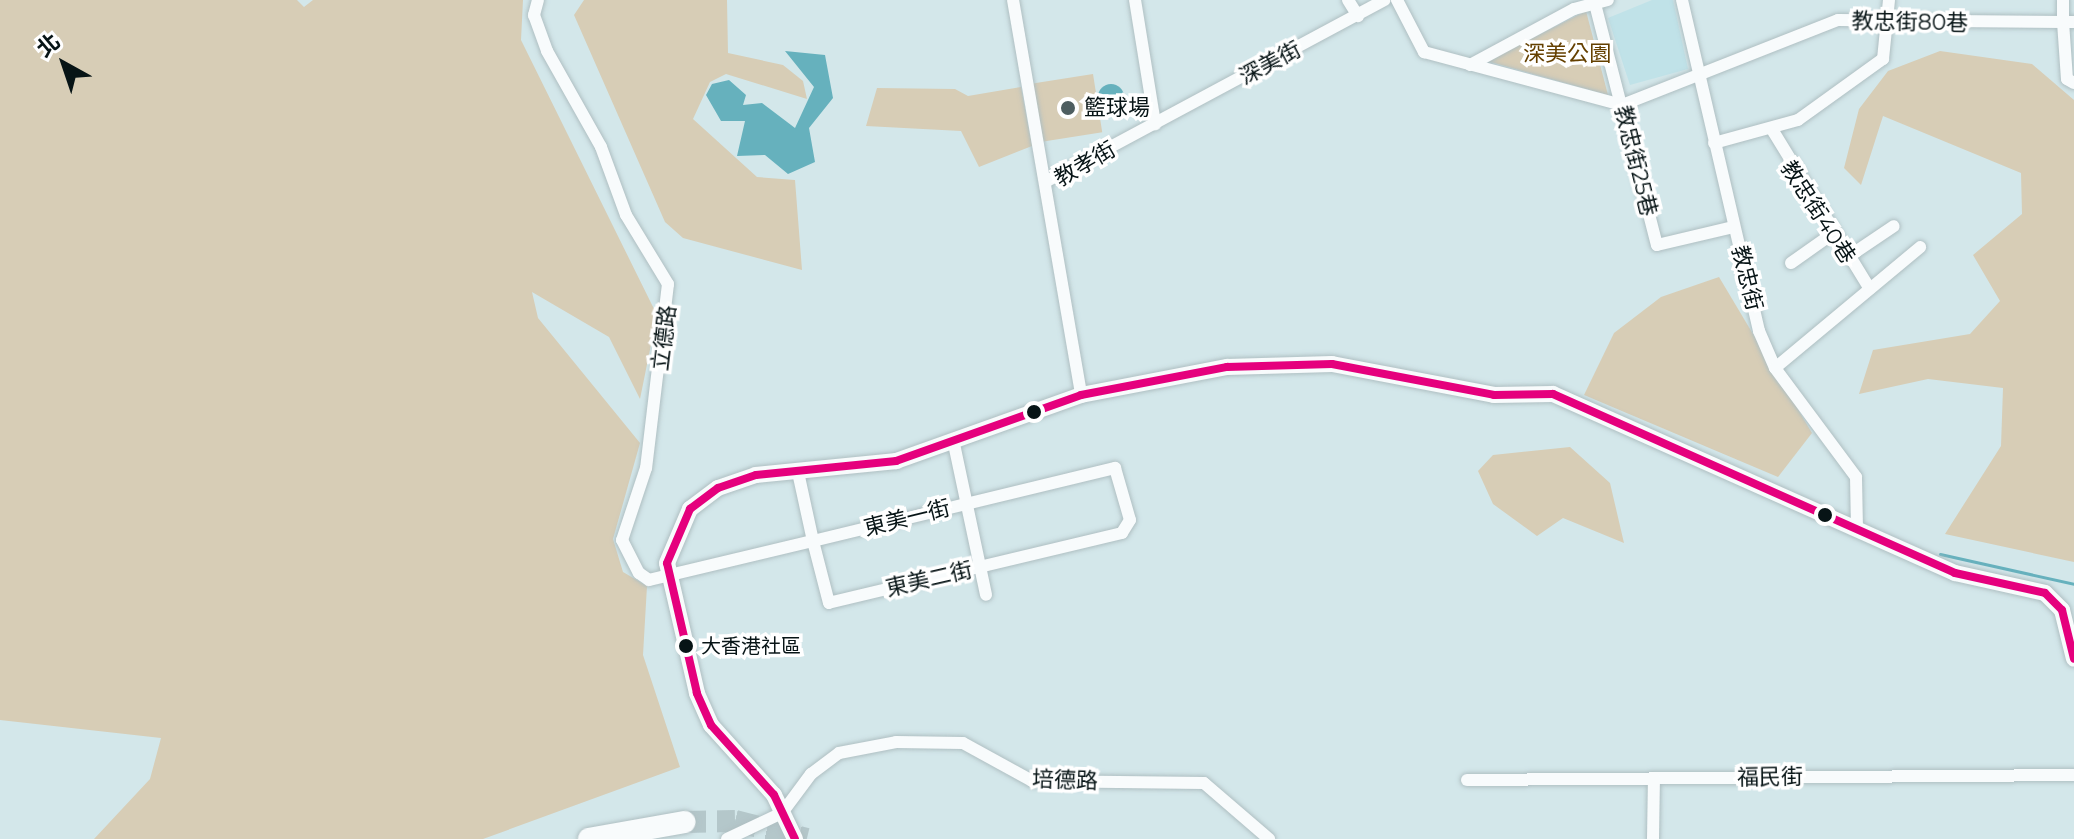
<!DOCTYPE html>
<meta charset="utf-8">
<style>
body{margin:0}
#map{position:relative;width:2074px;height:839px;overflow:hidden;background:#d3e7ea;font-family:Montserrat,"Noto Sans TC",sans-serif}
div>[style]{position:absolute}
[style*='--x']{left:calc(var(--x)*1px);top:calc(var(--y)*1px);width:calc(var(--w)*1px);rotate:calc(var(--a)*1deg)}
.built>*{inset:0;background:#c0e2e8}
.green>*{inset:0;background:#d7cdb6;transform-origin:0 0}
.water>*{inset:0;background:#66b1bd}
.round{border-radius:50%}
.stream>*{height:3px;margin:-1.5px;padding:0 1.5px;transform-origin:1.5px;border-radius:1.5px;background:#66b1bd}
.highway-tunnel>*{height:22px;margin-top:-11px;transform-origin:0;background:repeating-linear-gradient(90deg,#b4c7ca 0 22px,transparent 0 33px)}
.roads{filter:drop-shadow(0 0 2px #afbfc2) drop-shadow(0 0 2px #afbfc2)}
.street>*{height:12px;margin:-6px;padding:0 6px;transform-origin:6px;border-radius:6px;background:#f8fbfc}
.secondary>*{height:16px;margin:-8px;padding:0 8px;transform-origin:8px;border-radius:8px;background:#f8fbfc}
.highway>*{height:22px;margin:-11px;padding:0 11px;transform-origin:11px;border-radius:11px;background:#f8fbfc}
.bus-1>*{height:8px;margin:-4px;padding:0 4px;transform-origin:4px;border-radius:4px;background:#e5007d}
.dots>*{width:22px;height:22px;translate:-50% -50%;box-sizing:border-box;border:4px solid #fff;border-radius:50%}
span{translate:-50% -50%;white-space:nowrap;text-align:center;line-height:1.15;-webkit-text-stroke:7px #fff;paint-order:stroke}
.bus-label{font-size:20px;color:#071416}
.left{translate:0 -50%;text-align:left}
.street-label{font-size:22px;color:#071416}
.park-label{font-size:22px;color:#654000}
.poi-label{font-size:22px;color:#071416}
.north{position:absolute;left:24px;top:24px;width:80px;height:80px;-webkit-text-stroke:6px #fff;paint-order:stroke;rotate:320deg;font-size:22px;font-weight:700;line-height:32px;text-align:center;color:#071416}
.north::after{content:'';display:block;margin:auto;width:28px;height:36px;background:#071416;clip-path:polygon(50% 0,100% 100%,50% 72%,0 100%)}
</style>
<div id="map">
<div class="built">
<div style="clip-path:polygon(1652px 0,1673px 0,1688px 69px,1630px 85px,1608px 18px)"></div>
</div>
<div class="green">
<div style="clip-path:polygon(0 0,297px 0,304px 7px,313px 0,523px 0,521px 40px,657px 315px,640px 399px,609px 337px,532px 292px,538px 318px,640px 443px,613px 539px,623px 572px,647px 586px,643px 655px,680px 767px,483px 839px,94px 839px,150px 779px,161px 738px,0 720px)"></div>
<div style="clip-path:polygon(584px 0,727px 0,728px 53px,783px 65px,803px 81px,807px 99px,726px 74px,710px 82px,693px 119px,757px 177px,795px 180px,802px 270px,683px 238px,665px 222px,574px 15px)"></div>
<div style="clip-path:polygon(1586px 11px,1608px 95px,1487px 61px)"></div>
<div style="clip-path:polygon(1940px 51px,2032px 64px,2074px 100px,2074px 562px,1945px 534px,2001px 446px,2003px 388px,1928px 379px,1859px 394px,1873px 350px,1970px 334px,2000px 301px,1973px 255px,2022px 214px,2021px 173px,1883px 116px,1861px 185px,1844px 168px,1859px 109px,1888px 71px)"></div>
<div style="left:1093px;top:74px;width:59px;height:61px;rotate:81deg"></div>
<div style="clip-path:polygon(1021px 87px,1032px 146px,979px 167px,961px 131px,866px 126px,877px 88px,955px 89px,968px 96px)"></div>
<div style="clip-path:polygon(1719px 277px,1812px 433px,1778px 477px,1584px 395px,1614px 333px,1661px 297px)"></div>
<div style="clip-path:polygon(1570px 447px,1610px 483px,1624px 543px,1563px 518px,1537px 536px,1493px 504px,1478px 471px,1493px 455px)"></div>
</div>
<div class="water">
<div style="clip-path:polygon(785px 51px,825px 55px,833px 98px,809px 128px,815px 162px,788px 174px,765px 155px,737px 156px,745px 121px,721px 121px,706px 95px,712px 84px,729px 80px,746px 95px,743px 105px,762px 103px,795px 128px,814px 87px)"></div>
<div class="round" style="left:1098px;top:84px;width:26px;height:26px"></div>
</div>
<div class="stream">
<div style="--x:1940;--y:554;--w:137;--a:12.6"></div>
</div>
<div class="highway-tunnel">
<div style="--x:684;--y:822;--w:51;--a:-1.1"></div>
<div style="--x:735;--y:821;--w:74;--a:14"></div>
</div>
<div class="roads">
<div class="street">
<div style="--x:538;--y:0;--w:16;--a:105"></div>
<div style="--x:534;--y:15;--w:38;--a:70"></div>
<div style="--x:547;--y:51;--w:110;--a:60.6"></div>
<div style="--x:601;--y:147;--w:72;--a:69.8"></div>
<div style="--x:626;--y:215;--w:81;--a:58.7"></div>
<div style="--x:668;--y:284;--w:185;--a:96.8"></div>
<div style="--x:646;--y:468;--w:76;--a:108.4"></div>
<div style="--x:622;--y:540;--w:37;--a:63"></div>
<div style="--x:639;--y:573;--w:12;--a:35"></div>
<div style="--x:649;--y:580;--w:169;--a:-13.4"></div>
<div style="--x:813;--y:541;--w:311;--a:-13.6"></div>
<div style="--x:1115;--y:468;--w:54;--a:73.9"></div>
<div style="--x:1130;--y:520;--w:15;--a:122"></div>
<div style="--x:1122;--y:533;--w:301;--a:166.6"></div>
<div style="--x:829;--y:603;--w:64;--a:-104.5"></div>
<div style="--x:813;--y:541;--w:71;--a:-102.3"></div>
<div style="--x:1013;--y:0;--w:401;--a:80.2"></div>
<div style="--x:1135;--y:0;--w:126;--a:80.8"></div>
<div style="--x:1348;--y:0;--w:19;--a:58"></div>
<div style="--x:1397;--y:0;--w:59;--a:62.6"></div>
<div style="--x:1424;--y:52;--w:205;--a:15"></div>
<div style="--x:1622;--y:105;--w:232;--a:-21.5"></div>
<div style="--x:1838;--y:20;--w:225;--a:0.5"></div>
<div style="--x:2063;--y:22;--w:22;--a:-90"></div>
<div style="--x:1594;--y:0;--w:253;--a:75.6"></div>
<div style="--x:1657;--y:245;--w:79;--a:-13.2"></div>
<div style="--x:1682;--y:0;--w:340;--a:76.9"></div>
<div style="--x:1759;--y:331;--w:40;--a:66.6"></div>
<div style="--x:1775;--y:368;--w:136;--a:53.4"></div>
<div style="--x:1856;--y:477;--w:54;--a:88.9"></div>
<div style="--x:2074;--y:22;--w:11;--a:180"></div>
<div style="--x:2063;--y:22;--w:57;--a:86"></div>
<div style="--x:2067;--y:79;--w:8;--a:30"></div>
<div style="--x:1470;--y:65;--w:118;--a:-28.3"></div>
<div style="--x:1574;--y:9;--w:35;--a:-15"></div>
<div style="--x:1773;--y:131;--w:185;--a:58.5"></div>
<div style="--x:1714;--y:143;--w:87;--a:-15.3"></div>
<div style="--x:1798;--y:120;--w:105;--a:-35.7"></div>
<div style="--x:1883;--y:59;--w:59;--a:-84.2"></div>
<div style="--x:1047;--y:181;--w:383;--a:-28.2"></div>
<div style="--x:1848;--y:257;--w:55;--a:-34"></div>
<div style="--x:1791;--y:263;--w:50;--a:-35.3"></div>
<div style="--x:1775;--y:368;--w:189;--a:-39.8"></div>
<div style="--x:954;--y:444;--w:154;--a:78"></div>
<div style="--x:1467;--y:780;--w:607;--a:-0.47"></div>
<div style="--x:727;--y:839;--w:61;--a:-25.3"></div>
<div style="--x:782;--y:813;--w:49;--a:-53.4"></div>
<div style="--x:811;--y:774;--w:35;--a:-37"></div>
<div style="--x:839;--y:753;--w:58;--a:-10.9"></div>
<div style="--x:896;--y:742;--w:67;--a:0.9"></div>
<div style="--x:963;--y:743;--w:79;--a:28.8"></div>
<div style="--x:1032;--y:781;--w:172;--a:0.7"></div>
<div style="--x:1204;--y:783;--w:86;--a:40.7"></div>
<div style="--x:1653;--y:839;--w:61;--a:-89.1"></div>
</div>
<div class="secondary">
<div style="--x:795;--y:839;--w:49;--a:-115.5"></div>
<div style="--x:774;--y:795;--w:94;--a:-132"></div>
<div style="--x:711;--y:725;--w:35;--a:-114"></div>
<div style="--x:697;--y:693;--w:133;--a:-103"></div>
<div style="--x:667;--y:563;--w:59;--a:-66.9"></div>
<div style="--x:690;--y:509;--w:35;--a:-37"></div>
<div style="--x:718;--y:488;--w:40;--a:-18.9"></div>
<div style="--x:756;--y:475;--w:141;--a:-5.7"></div>
<div style="--x:896;--y:461;--w:196;--a:-19.6"></div>
<div style="--x:1081;--y:395;--w:149;--a:-10.9"></div>
<div style="--x:1227;--y:367;--w:105;--a:-1.6"></div>
<div style="--x:1332;--y:364;--w:165;--a:10.8"></div>
<div style="--x:1494;--y:395;--w:59;--a:-1"></div>
<div style="--x:1553;--y:394;--w:440;--a:24"></div>
<div style="--x:1955;--y:573;--w:92;--a:12.5"></div>
<div style="--x:2045;--y:593;--w:24;--a:45"></div>
<div style="--x:2062;--y:610;--w:50;--a:76.2"></div>
</div>
<div class="highway">
<div style="--x:589;--y:839;--w:97;--a:-10.1"></div>
</div>
</div>
<div class="bus-1">
<div style="--x:795;--y:839;--w:49;--a:-115.5"></div>
<div style="--x:774;--y:795;--w:94;--a:-132"></div>
<div style="--x:711;--y:725;--w:35;--a:-114"></div>
<div style="--x:697;--y:693;--w:133;--a:-103"></div>
<div style="--x:667;--y:563;--w:59;--a:-66.9"></div>
<div style="--x:690;--y:509;--w:35;--a:-37"></div>
<div style="--x:718;--y:488;--w:40;--a:-18.9"></div>
<div style="--x:756;--y:475;--w:141;--a:-5.7"></div>
<div style="--x:896;--y:461;--w:196;--a:-19.6"></div>
<div style="--x:1081;--y:395;--w:149;--a:-10.9"></div>
<div style="--x:1227;--y:367;--w:105;--a:-1.6"></div>
<div style="--x:1332;--y:364;--w:165;--a:10.8"></div>
<div style="--x:1494;--y:395;--w:59;--a:-1"></div>
<div style="--x:1553;--y:394;--w:440;--a:24"></div>
<div style="--x:1955;--y:573;--w:92;--a:12.5"></div>
<div style="--x:2045;--y:593;--w:24;--a:45"></div>
<div style="--x:2062;--y:610;--w:50;--a:76.2"></div>
</div>
<div class="dots">
<div style="left:1068px;top:108px;background:#4e5e60"></div>
<div style="left:1034px;top:412px;background:#071416"></div>
<div style="left:1825px;top:515px;background:#071416"></div>
<div style="left:686px;top:646px;background:#071416"></div>
</div>
<div class="bus-label">
<span class="left" style="left:701px;top:646px">大香港社區</span>
</div>
<div class="street-label">
<span style="left:1910px;top:22px;rotate:1deg">教忠街80巷</span>
<span style="left:1270px;top:63px;rotate:-28deg">深美街</span>
<span style="left:1636px;top:161px;rotate:76deg">教忠街25巷</span>
<span style="left:1085px;top:164px;rotate:-30deg">教孝街</span>
<span style="left:1818px;top:212px;rotate:57deg">教忠街40巷</span>
<span style="left:1747px;top:278px;rotate:76deg">教忠街</span>
<span style="left:664px;top:338px;rotate:-83deg">立德路</span>
<span style="left:907px;top:518px;rotate:-14deg">東美一街</span>
<span style="left:929px;top:579px;rotate:-13deg">東美二街</span>
<span style="left:1770px;top:777px;rotate:-1deg">福民街</span>
<span style="left:1065px;top:780px;rotate:2deg">培德路</span>
</div>
<div class="park-label">
<span style="left:1567px;top:54px">深美公園</span>
</div>
<div class="poi-label">
<span class="left" style="left:1084px;top:108px">籃球場</span>
</div>
<div class="north">北</div>
</div>
